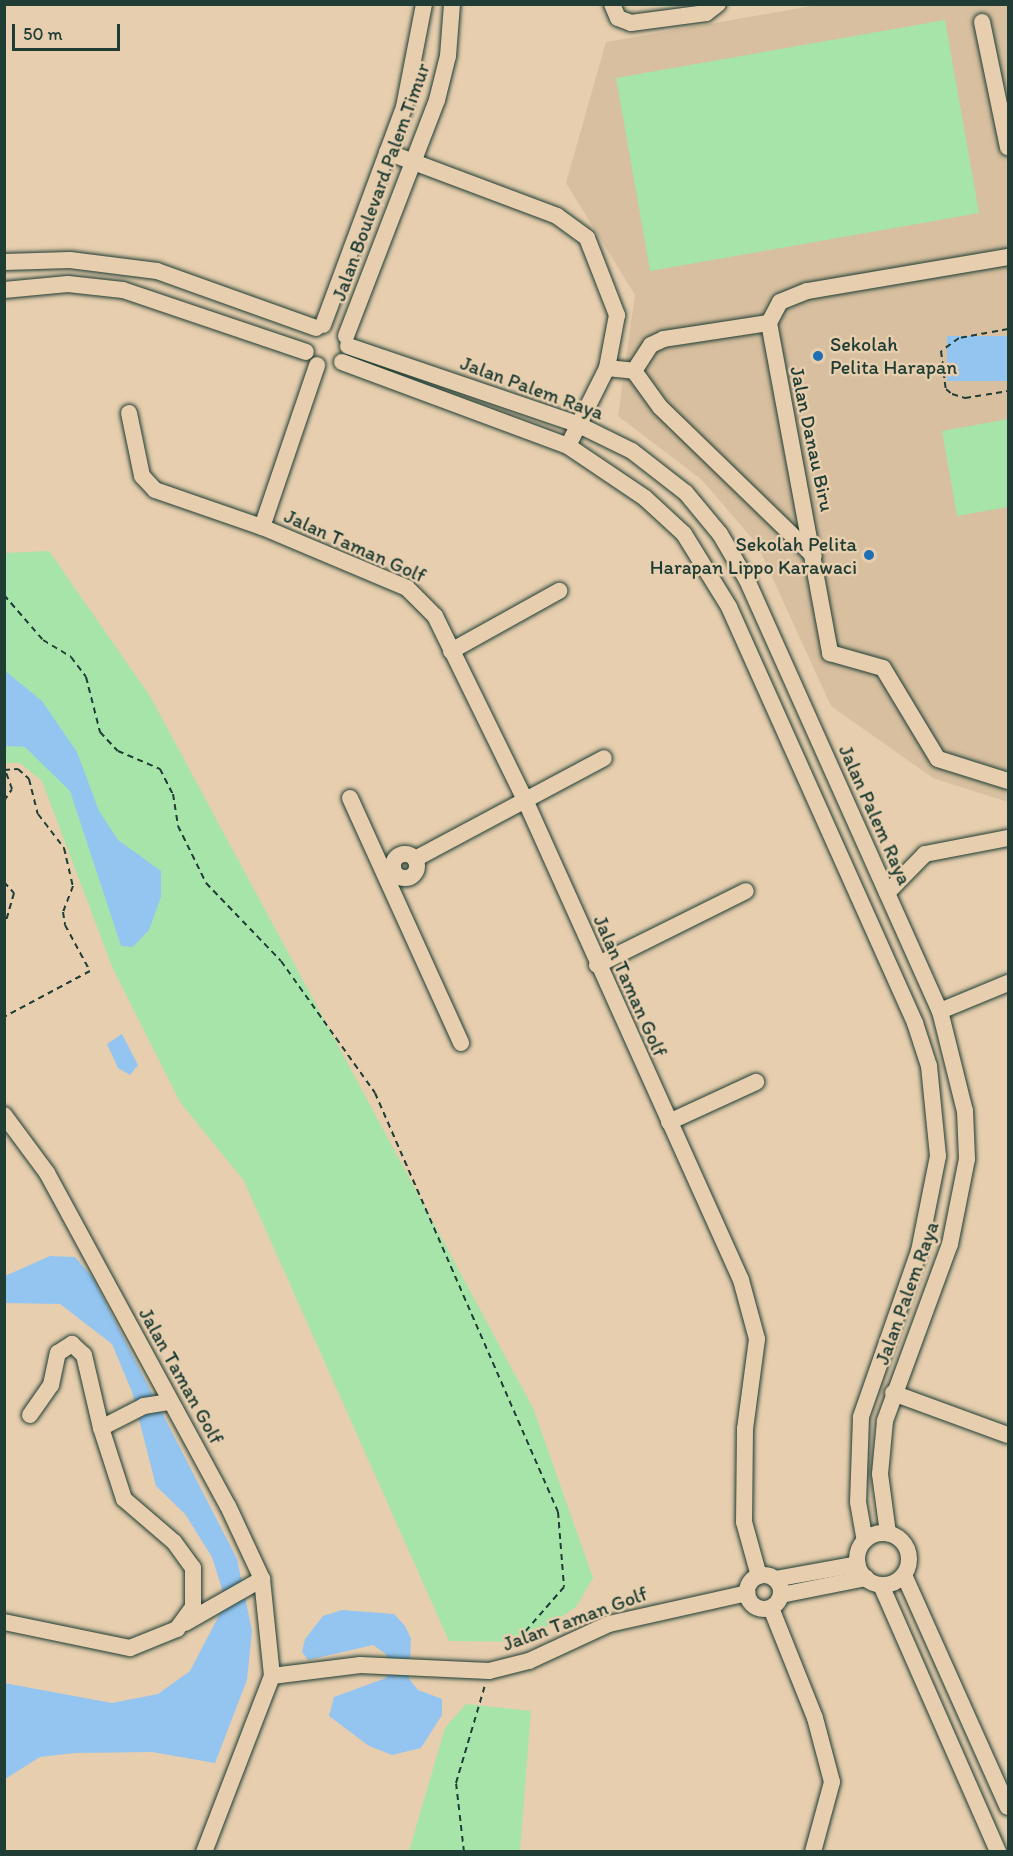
<!DOCTYPE html>
<style>
body{margin:0}
#map{position:relative;width:1013px;height:1856px;overflow:hidden;background:#e6ceae;font-family:Itim,sans-serif}
div>[style]{position:absolute}
[style*='--x']{left:calc(var(--x)*1px);top:calc(var(--y)*1px);width:calc(var(--w)*1px);rotate:calc(var(--a)*1deg)}
.built>*{inset:0;background:#d7bf9f}
.green>*{inset:0;background:#a7e4aa;transform-origin:0 0}
.water>*{inset:0;background:#94c5f0;transform-origin:0 0}
.path>*{height:2px;margin-top:-1px;transform-origin:0;background:repeating-linear-gradient(90deg,#1f3d34 0 6px,transparent 0 10.5px)}
.roads{filter:drop-shadow(0 0 2px #1f3d34) drop-shadow(0 0 2px #1f3d34)}
.minor>*{height:16px;margin:-8px;padding:0 8px;transform-origin:8px;border-radius:8px;background:#e6ceae}
.minor>.ring{margin:-8px;padding:0;box-sizing:content-box;background:none;border:16px solid #e6ceae;border-radius:50%}
.dots>*{width:16px;height:16px;translate:-50% -50%;box-sizing:border-box;border:3px solid #e6ceae;border-radius:50%}
span{translate:-50% -50%;white-space:nowrap;text-align:center;line-height:1.15;-webkit-text-stroke:5px #e6ceae;paint-order:stroke}
.street-label{font-size:20px;color:#1f3d34}
.poi-label{font-size:20px;color:#1f3d34}
.left{translate:0 -50%;text-align:left}
.right{translate:-100% -50%;text-align:right}
.frame{position:absolute;inset:0;border:6px solid #1f3d34;pointer-events:none}
.scale{position:absolute;left:12px;top:24px;width:108px;height:27px;box-sizing:border-box;border:3px solid #1f3d34;border-top:0;padding-left:8px;font-size:18px;line-height:21px;white-space:nowrap;color:#1f3d34;-webkit-text-stroke:4px #e6ceae;paint-order:stroke}
</style>
<div id="map">
<div class="built">
<div style="clip-path:polygon(817px 5px,1008px 5px,1008px 802px,933px 778px,831px 706px,757px 544px,702px 480px,618px 416px,635px 295px,566px 183px,606px 42px)"></div>
</div>
<div class="green">
<div style="left:945px;top:20px;width:196px;height:334px;rotate:80deg"></div>
<div style="clip-path:polygon(1008px 419px,1008px 507px,957px 516px,942px 431px)"></div>
<div style="clip-path:polygon(49px 551px,150px 696px,533px 1408px,593px 1578px,576px 1607px,524px 1642px,449px 1641px,244px 1181px,180px 1102px,113px 969px,42px 781px,20px 763px,5px 763px,4px 553px)"></div>
<div style="clip-path:polygon(466px 1704px,531px 1711px,520px 1851px,409px 1851px,445px 1728px)"></div>
</div>
<div class="water">
<div style="left:1008px;top:336px;width:45px;height:61px;rotate:90deg"></div>
<div style="clip-path:polygon(4px 670px,42px 701px,77px 752px,99px 811px,118px 840px,161px 871px,161px 897px,149px 930px,133px 947px,121px 946px,70px 791px,25px 747px,5px 746px)"></div>
<div style="clip-path:polygon(122px 1034px,138px 1065px,130px 1075px,118px 1068px,107px 1044px)"></div>
<div style="clip-path:polygon(50px 1256px,75px 1257px,93px 1278px,237px 1559px,252px 1631px,247px 1680px,215px 1763px,152px 1752px,75px 1753px,40px 1757px,5px 1779px,4px 1683px,112px 1703px,158px 1694px,190px 1671px,226px 1602px,212px 1557px,185px 1514px,156px 1486px,132px 1392px,112px 1344px,60px 1304px,5px 1303px,5px 1276px)"></div>
<div style="clip-path:polygon(342px 1610px,394px 1614px,405px 1626px,411px 1639px,409px 1679px,418px 1690px,442px 1699px,442px 1715px,421px 1748px,392px 1755px,369px 1746px,329px 1716px,334px 1697px,386px 1678px,389px 1666px,386px 1654px,373px 1645px,308px 1660px,302px 1652px,305px 1639px,323px 1616px)"></div>
</div>
<div class="path">
<div style="--x:1008;--y:329;--w:50;--a:169.6"></div>
<div style="--x:959;--y:338;--w:22;--a:144"></div>
<div style="--x:941;--y:351;--w:38;--a:83"></div>
<div style="--x:946;--y:389;--w:8;--a:40"></div>
<div style="--x:952;--y:394;--w:14;--a:17"></div>
<div style="--x:965;--y:398;--w:44;--a:-9.2"></div>
<div style="--x:4;--y:595;--w:60;--a:49.1"></div>
<div style="--x:43;--y:640;--w:33;--a:31"></div>
<div style="--x:71;--y:657;--w:25;--a:53"></div>
<div style="--x:86;--y:677;--w:57;--a:75.7"></div>
<div style="--x:100;--y:732;--w:26;--a:47"></div>
<div style="--x:118;--y:751;--w:46;--a:23.2"></div>
<div style="--x:160;--y:769;--w:28;--a:63"></div>
<div style="--x:173;--y:794;--w:32;--a:81"></div>
<div style="--x:178;--y:826;--w:64;--a:63.8"></div>
<div style="--x:206;--y:883;--w:108;--a:46.1"></div>
<div style="--x:281;--y:961;--w:162;--a:54.5"></div>
<div style="--x:375;--y:1093;--w:457;--a:66.4"></div>
<div style="--x:558;--y:1512;--w:75;--a:85.4"></div>
<div style="--x:564;--y:1587;--w:82;--a:131.1"></div>
<div style="--x:4;--y:770;--w:14;--a:-4"></div>
<div style="--x:18;--y:769;--w:15;--a:42"></div>
<div style="--x:29;--y:779;--w:36;--a:76"></div>
<div style="--x:38;--y:814;--w:43;--a:52.6"></div>
<div style="--x:64;--y:848;--w:39;--a:77"></div>
<div style="--x:73;--y:886;--w:28;--a:111"></div>
<div style="--x:63;--y:912;--w:13;--a:81"></div>
<div style="--x:65;--y:925;--w:52;--a:61.5"></div>
<div style="--x:90;--y:971;--w:98;--a:151.9"></div>
<div style="--x:4;--y:801;--w:14;--a:-56"></div>
<div style="--x:12;--y:789;--w:20;--a:-110"></div>
<div style="--x:4;--y:882;--w:15;--a:48"></div>
<div style="--x:14;--y:893;--w:35;--a:106"></div>
<div style="--x:464;--y:1852;--w:69;--a:-96.6"></div>
<div style="--x:456;--y:1783;--w:102;--a:-73.5"></div>
</div>
<div class="roads">
<div class="minor">
<div style="--x:612;--y:4;--w:15;--a:67"></div>
<div style="--x:618;--y:18;--w:14;--a:21"></div>
<div style="--x:631;--y:23;--w:76;--a:-7.6"></div>
<div style="--x:706;--y:13;--w:15;--a:-37"></div>
<div style="--x:982;--y:22;--w:128;--a:78.3"></div>
<div style="--x:387;--y:152;--w:182;--a:20.6"></div>
<div style="--x:557;--y:216;--w:37;--a:36"></div>
<div style="--x:587;--y:238;--w:83;--a:68.7"></div>
<div style="--x:617;--y:315;--w:54;--a:100.7"></div>
<div style="--x:607;--y:368;--w:87;--a:116.6"></div>
<div style="--x:1008;--y:257;--w:204;--a:170.4"></div>
<div style="--x:807;--y:291;--w:29;--a:158"></div>
<div style="--x:780;--y:302;--w:24;--a:118"></div>
<div style="--x:769;--y:323;--w:336;--a:79.5"></div>
<div style="--x:830;--y:653;--w:55;--a:15.8"></div>
<div style="--x:883;--y:668;--w:106;--a:58.9"></div>
<div style="--x:938;--y:759;--w:73;--a:17.4"></div>
<div style="--x:4;--y:262;--w:66;--a:-1.7"></div>
<div style="--x:70;--y:260;--w:88;--a:7.2"></div>
<div style="--x:157;--y:271;--w:169;--a:19.7"></div>
<div style="--x:4;--y:290;--w:64;--a:-5.4"></div>
<div style="--x:68;--y:284;--w:55;--a:6.2"></div>
<div style="--x:123;--y:290;--w:193;--a:18.7"></div>
<div style="--x:323;--y:325;--w:233;--a:-69.6"></div>
<div style="--x:404;--y:107;--w:105;--a:-79"></div>
<div style="--x:346;--y:336;--w:253;--a:-68.9"></div>
<div style="--x:437;--y:100;--w:45;--a:-76"></div>
<div style="--x:448;--y:56;--w:52;--a:-85.6"></div>
<div style="--x:348;--y:346;--w:242;--a:18.8"></div>
<div style="--x:577;--y:424;--w:61;--a:26.1"></div>
<div style="--x:632;--y:451;--w:68;--a:37.9"></div>
<div style="--x:686;--y:493;--w:53;--a:50.3"></div>
<div style="--x:720;--y:534;--w:53;--a:59.6"></div>
<div style="--x:747;--y:580;--w:472;--a:65.9"></div>
<div style="--x:940;--y:1011;--w:103;--a:76"></div>
<div style="--x:965;--y:1111;--w:48;--a:87.6"></div>
<div style="--x:967;--y:1159;--w:87;--a:101.3"></div>
<div style="--x:950;--y:1244;--w:189;--a:110.2"></div>
<div style="--x:885;--y:1421;--w:53;--a:95.4"></div>
<div style="--x:880;--y:1474;--w:60;--a:82.3"></div>
<div style="--x:342;--y:362;--w:241;--a:20.4"></div>
<div style="--x:568;--y:446;--w:93;--a:34"></div>
<div style="--x:645;--y:498;--w:53;--a:42.7"></div>
<div style="--x:684;--y:534;--w:86;--a:58.3"></div>
<div style="--x:729;--y:607;--w:456;--a:65.9"></div>
<div style="--x:915;--y:1023;--w:45;--a:72"></div>
<div style="--x:929;--y:1066;--w:90;--a:84.3"></div>
<div style="--x:938;--y:1156;--w:97;--a:101.3"></div>
<div style="--x:919;--y:1251;--w:176;--a:109.3"></div>
<div style="--x:861;--y:1417;--w:85;--a:92"></div>
<div style="--x:858;--y:1502;--w:39;--a:80"></div>
<div style="--x:607;--y:368;--w:27;--a:6"></div>
<div style="--x:634;--y:371;--w:44;--a:54.2"></div>
<div style="--x:660;--y:407;--w:214;--a:44.1"></div>
<div style="--x:634;--y:371;--w:31;--a:-57"></div>
<div style="--x:651;--y:345;--w:14;--a:-25"></div>
<div style="--x:664;--y:339;--w:106;--a:-8.7"></div>
<div style="--x:129;--y:413;--w:64;--a:78.3"></div>
<div style="--x:142;--y:476;--w:19;--a:47"></div>
<div style="--x:155;--y:490;--w:113;--a:19.1"></div>
<div style="--x:262;--y:527;--w:157;--a:22.8"></div>
<div style="--x:407;--y:588;--w:40;--a:45"></div>
<div style="--x:435;--y:616;--w:207;--a:63.9"></div>
<div style="--x:526;--y:802;--w:524;--a:65.78"></div>
<div style="--x:741;--y:1280;--w:61;--a:74.8"></div>
<div style="--x:757;--y:1339;--w:91;--a:97.6"></div>
<div style="--x:745;--y:1429;--w:93;--a:90.6"></div>
<div style="--x:744;--y:1522;--w:56;--a:74.5"></div>
<div style="--x:262;--y:527;--w:171;--a:-71.2"></div>
<div style="--x:451;--y:651;--w:124;--a:-29.1"></div>
<div style="--x:350;--y:798;--w:269;--a:65.6"></div>
<div class="ring" style="left:393px;top:854px;width:8px;height:8px"></div>
<div style="--x:415;--y:859;--w:214;--a:-28.1"></div>
<div style="--x:887;--y:893;--w:54;--a:-45.7"></div>
<div style="--x:925;--y:854;--w:85;--a:-10.9"></div>
<div style="--x:597;--y:965;--w:166;--a:-26.4"></div>
<div style="--x:940;--y:1011;--w:74;--a:-22.4"></div>
<div style="--x:4;--y:1115;--w:72;--a:53.4"></div>
<div style="--x:47;--y:1173;--w:379;--a:61.5"></div>
<div style="--x:228;--y:1506;--w:81;--a:65"></div>
<div style="--x:262;--y:1579;--w:98;--a:84.1"></div>
<div style="--x:272;--y:1676;--w:189;--a:111.1"></div>
<div style="--x:669;--y:1122;--w:96;--a:-24.7"></div>
<div style="--x:893;--y:1393;--w:122;--a:20.1"></div>
<div style="--x:30;--y:1415;--w:37;--a:-55"></div>
<div style="--x:51;--y:1385;--w:33;--a:-78"></div>
<div style="--x:58;--y:1353;--w:17;--a:-33"></div>
<div style="--x:72;--y:1344;--w:16;--a:43"></div>
<div style="--x:84;--y:1355;--w:75;--a:76.9"></div>
<div class="ring" style="left:857px;top:1533px;width:36px;height:36px"></div>
<div style="--x:904;--y:1575;--w:254;--a:65.9"></div>
<div class="ring" style="left:747px;top:1575px;width:18px;height:18px"></div>
<div style="--x:775;--y:1579;--w:84;--a:-10.2"></div>
<div style="--x:881;--y:1585;--w:292;--a:66.3"></div>
<div style="--x:781;--y:1595;--w:87;--a:-11.3"></div>
<div style="--x:771;--y:1608;--w:118;--a:68.2"></div>
<div style="--x:815;--y:1718;--w:66;--a:75.1"></div>
<div style="--x:832;--y:1782;--w:73;--a:105.2"></div>
<div style="--x:4;--y:1622;--w:129;--a:11.7"></div>
<div style="--x:130;--y:1648;--w:51;--a:-22"></div>
<div style="--x:177;--y:1629;--w:27;--a:-54"></div>
<div style="--x:193;--y:1607;--w:39;--a:-90"></div>
<div style="--x:193;--y:1568;--w:32;--a:-126"></div>
<div style="--x:174;--y:1542;--w:66;--a:-139.3"></div>
<div style="--x:124;--y:1499;--w:75;--a:-107.9"></div>
<div style="--x:101;--y:1428;--w:48;--a:-27.1"></div>
<div style="--x:144;--y:1406;--w:26;--a:-9"></div>
<div style="--x:185;--y:1623;--w:89;--a:-29.7"></div>
<div style="--x:272;--y:1676;--w:89;--a:-7.1"></div>
<div style="--x:360;--y:1665;--w:129;--a:2.7"></div>
<div style="--x:489;--y:1671;--w:41;--a:-14"></div>
<div style="--x:529;--y:1661;--w:88;--a:-24.8"></div>
<div style="--x:609;--y:1624;--w:142;--a:-12.6"></div>
</div>
</div>
<div class="dots">
<div style="left:818px;top:356px;background:#1f6fb2"></div>
<div style="left:869px;top:555px;background:#1f6fb2"></div>
</div>
<div class="street-label">
<span style="left:381px;top:182px;rotate:-70deg">Jalan Boulevard Palem Timur</span>
<span style="left:532px;top:388px;rotate:20deg">Jalan Palem Raya</span>
<span style="left:812px;top:439px;rotate:78deg">Jalan Danau Biru</span>
<span style="left:355px;top:546px;rotate:24deg">Jalan Taman Golf</span>
<span style="left:875px;top:815px;rotate:66deg">Jalan Palem Raya</span>
<span style="left:630px;top:986px;rotate:66deg">Jalan Taman Golf</span>
<span style="left:907px;top:1293px;rotate:-70deg">Jalan Palem Raya</span>
<span style="left:181px;top:1376px;rotate:61deg">Jalan Taman Golf</span>
<span style="left:575px;top:1619px;rotate:-20deg">Jalan Taman Golf</span>
</div>
<div class="poi-label">
<span class="left" style="left:830px;top:356px">Sekolah<br>Pelita Harapan</span>
<span class="right" style="left:857px;top:556px">Sekolah Pelita<br>Harapan Lippo Karawaci</span>
</div>
<div class="frame"></div>
<div class="scale">50 m</div>
</div>
